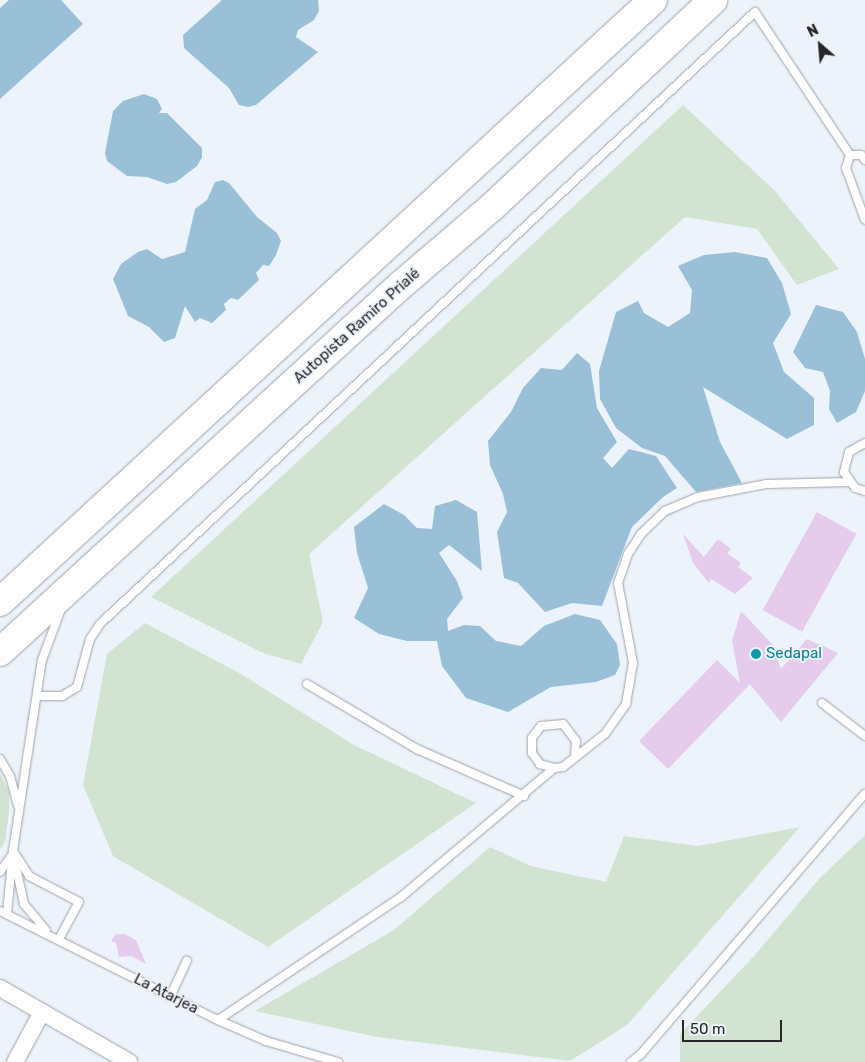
<!DOCTYPE html>
<meta charset="utf-8">
<style>
body{margin:0}
#map{position:relative;width:865px;height:1062px;overflow:hidden;background:#edf3fa;font-family:Rubik,sans-serif}
div>[style]{position:absolute}
[style*='--x']{left:calc(var(--x)*1px);top:calc(var(--y)*1px);width:calc(var(--w)*1px);rotate:calc(var(--a)*1deg)}
.green>*{inset:0;background:#d2e4d1}
.water>*{inset:0;background:#9ac0d8}
.building>*{inset:0;background:#e5cced;transform-origin:0 0}
.roads{filter:drop-shadow(0 0 1px #9da3aa) drop-shadow(0 0 1px #9da3aa)}
.lane>*{height:8px;margin:-4px;padding:0 4px;transform-origin:4px;border-radius:4px;background:#fff}
.street>*{height:16px;margin:-8px;padding:0 8px;transform-origin:8px;border-radius:8px;background:#fff}
.highway>*{height:28px;margin:-14px;padding:0 14px;transform-origin:14px;border-radius:14px;background:#fff}
.dots>*{width:14px;height:14px;translate:-50% -50%;box-sizing:border-box;border:2px solid #edf3fa;border-radius:50%}
span{translate:-50% -50%;white-space:nowrap;text-align:center;line-height:1.15;-webkit-text-stroke:4px #edf3fa;paint-order:stroke}
.street-label{font-size:15px;color:#252729}
.culture-label{font-size:15px;color:#0d838f}
.left{translate:0 -50%;text-align:left}
.north{position:absolute;left:795px;top:20px;width:50px;height:50px;-webkit-text-stroke:4px #edf3fa;paint-order:stroke;rotate:333deg;font-size:14px;font-weight:700;line-height:20px;text-align:center;color:#252729}
.north::after{content:'';display:block;margin:auto;width:18px;height:22px;background:#252729;clip-path:polygon(50% 0,100% 100%,50% 72%,0 100%)}
.scale{position:absolute;left:682px;top:1020px;width:100px;height:22px;box-sizing:border-box;border:2px solid #252729;border-top:0;padding-left:6px;font-size:15px;line-height:18px;white-space:nowrap;color:#252729;-webkit-text-stroke:4px #edf3fa;paint-order:stroke}
</style>
<div id="map">
<div class="green">
<div style="clip-path:polygon(683px 105px,775px 191px,839px 269px,797px 285px,757px 229px,685px 217px,309px 554px,323px 622px,301px 664px,263px 653px,151px 597px)"></div>
<div style="clip-path:polygon(145px 623px,241px 674px,354px 745px,476px 803px,268px 947px,113px 856px,83px 785px,107px 654px)"></div>
<div style="clip-path:polygon(0 773px,9px 792px,9px 812px,5px 842px,0 849px)"></div>
<div style="clip-path:polygon(800px 827px,627px 1025px,570px 1061px,377px 1037px,255px 1011px,394px 930px,490px 847px,531px 866px,606px 882px,624px 836px,698px 846px)"></div>
<div style="clip-path:polygon(865px 835px,865px 1062px,680px 1062px,680px 1034px,754px 956px,819px 879px)"></div>
</div>
<div class="water">
<div style="clip-path:polygon(9px 0,61px 0,83px 24px,0 99px,0 8px)"></div>
<div style="clip-path:polygon(222px 0,318px 0,319px 11px,314px 20px,298px 30px,296px 37px,318px 52px,256px 105px,248px 107px,239px 105px,229px 88px,184px 48px,183px 35px)"></div>
<div style="clip-path:polygon(144px 94px,157px 99px,162px 109px,159px 113px,167px 113px,202px 148px,202px 157px,197px 166px,176px 182px,167px 184px,147px 177px,127px 176px,107px 161px,105px 153px,113px 111px,123px 101px)"></div>
<div style="clip-path:polygon(223px 180px,229px 183px,257px 217px,277px 233px,281px 241px,276px 255px,269px 266px,263px 265px,256px 273px,259px 280px,238px 300px,231px 298px,224px 304px,226px 310px,212px 323px,200px 318px,195px 322px,185px 306px,175px 338px,164px 342px,149px 327px,128px 316px,113px 279px,121px 264px,138px 252px,147px 249px,162px 259px,185px 252px,195px 209px,207px 200px,215px 182px)"></div>
<div style="clip-path:polygon(735px 252px,767px 258px,782px 283px,791px 314px,773px 343px,784px 372px,814px 398px,814px 425px,787px 439px,703px 387px,720px 442px,742px 483px,696px 492px,665px 456px,642px 448px,616px 428px,600px 399px,599px 371px,616px 312px,638px 301px,644px 313px,668px 327px,690px 313px,692px 290px,678px 266px,704px 255px)"></div>
<div style="clip-path:polygon(816px 305px,843px 312px,857px 332px,865px 359px,865px 391px,856px 412px,837px 423px,829px 409px,830px 391px,823px 372px,805px 368px,793px 352px)"></div>
<div style="clip-path:polygon(577px 353px,590px 364px,597px 408px,617px 442px,603px 458px,612px 468px,629px 449px,656px 456px,677px 488px,663px 497px,632px 527px,602px 606px,572px 603px,545px 612px,518px 583px,504px 578px,497px 532px,507px 512px,503px 494px,490px 465px,488px 441px,511px 412px,523px 388px,541px 368px,562px 370px)"></div>
<div style="clip-path:polygon(456px 500px,477px 512px,482px 571px,449px 545px,439px 553px,457px 581px,463px 598px,447px 619px,448px 631px,464px 625px,480px 626px,496px 641px,521px 646px,544px 626px,575px 614px,600px 620px,617px 644px,620px 665px,615px 675px,596px 682px,551px 687px,508px 712px,466px 698px,442px 666px,437px 641px,407px 641px,379px 634px,354px 618px,368px 588px,357px 553px,354px 527px,384px 504px,404px 515px,417px 528px,432px 529px,435px 506px)"></div>
</div>
<div class="building">
<div style="left:817px;top:512px;width:45px;height:112px;rotate:29deg"></div>
<div style="clip-path:polygon(683px 534px,704px 557px,718px 539px,731px 549px,727px 553px,741px 563px,738px 567px,753px 578px,735px 594px,711px 579px,709px 583px,693px 563px)"></div>
<div style="clip-path:polygon(741px 611px,772px 644px,781px 669px,807px 639px,838px 653px,781px 722px,750px 684px,668px 769px,639px 741px,717px 660px,740px 683px,732px 641px)"></div>
<div style="clip-path:polygon(116px 934px,125px 934px,136px 940px,146px 964px,131px 956px,119px 957px,116px 943px,111px 941px)"></div>
</div>
<div class="roads">
<div class="lane">
<div style="--x:865;--y:160;--w:6;--a:-129"></div>
<div style="--x:861;--y:155;--w:11;--a:180"></div>
<div style="--x:850;--y:155;--w:14;--a:107"></div>
<div style="--x:846;--y:168;--w:55;--a:69.9"></div>
<div style="--x:865;--y:443;--w:18;--a:151"></div>
<div style="--x:849;--y:452;--w:21;--a:104"></div>
<div style="--x:844;--y:472;--w:19;--a:55"></div>
<div style="--x:855;--y:488;--w:10;--a:17"></div>
<div style="--x:307;--y:684;--w:128;--a:30.6"></div>
<div style="--x:417;--y:749;--w:117;--a:23.7"></div>
<div style="--x:38;--y:696;--w:24;--a:0"></div>
<div style="--x:62;--y:696;--w:17;--a:-31"></div>
<div style="--x:77;--y:687;--w:50;--a:-74.8"></div>
<div style="--x:90;--y:639;--w:18;--a:-56"></div>
<div style="--x:100;--y:624;--w:896;--a:-43.06"></div>
<div style="--x:755;--y:12;--w:172;--a:56.4"></div>
<div style="--x:822;--y:703;--w:54;--a:37.5"></div>
<div style="--x:575;--y:755;--w:14;--a:-86"></div>
<div style="--x:576;--y:741;--w:21;--a:-127"></div>
<div style="--x:563;--y:724;--w:22;--a:175"></div>
<div style="--x:541;--y:726;--w:15;--a:127"></div>
<div style="--x:532;--y:738;--w:15;--a:90"></div>
<div style="--x:532;--y:753;--w:14;--a:54"></div>
<div style="--x:540;--y:764;--w:15;--a:16"></div>
<div style="--x:554;--y:768;--w:9;--a:-6"></div>
<div style="--x:563;--y:767;--w:53;--a:-38.2"></div>
<div style="--x:605;--y:734;--w:37;--a:-55"></div>
<div style="--x:626;--y:704;--w:42;--a:-80.3"></div>
<div style="--x:633;--y:663;--w:81;--a:-100.6"></div>
<div style="--x:618;--y:583;--w:31;--a:-71"></div>
<div style="--x:628;--y:554;--w:24;--a:-57"></div>
<div style="--x:641;--y:534;--w:33;--a:-44"></div>
<div style="--x:665;--y:511;--w:36;--a:-23"></div>
<div style="--x:698;--y:497;--w:69;--a:-10.8"></div>
<div style="--x:766;--y:484;--w:83;--a:-1.4"></div>
<div style="--x:0;--y:759;--w:20;--a:60"></div>
<div style="--x:10;--y:776;--w:30;--a:75"></div>
<div style="--x:13;--y:851;--w:30;--a:57"></div>
<div style="--x:29;--y:876;--w:56;--a:27.5"></div>
<div style="--x:79;--y:902;--w:42;--a:118.4"></div>
<div style="--x:14;--y:858;--w:47;--a:77.7"></div>
<div style="--x:24;--y:904;--w:34;--a:50"></div>
<div style="--x:0;--y:872;--w:19;--a:-55"></div>
<div style="--x:0;--y:911;--w:244;--a:26.6"></div>
<div style="--x:218;--y:1020;--w:52;--a:23.6"></div>
<div style="--x:266;--y:1041;--w:75;--a:16.3"></div>
<div style="--x:7;--y:914;--w:63;--a:-84.6"></div>
<div style="--x:13;--y:851;--w:193;--a:-81.4"></div>
<div style="--x:42;--y:660;--w:54;--a:-69.6"></div>
<div style="--x:170;--y:997;--w:40;--a:-65"></div>
<div style="--x:218;--y:1020;--w:220;--a:-33.9"></div>
<div style="--x:401;--y:897;--w:200;--a:-40.1"></div>
<div style="--x:631;--y:1062;--w:13;--a:-39"></div>
<div style="--x:641;--y:1054;--w:343;--a:-49.3"></div>
</div>
<div class="street">
<div style="--x:0;--y:988;--w:149;--a:29.8"></div>
<div style="--x:15;--y:1062;--w:57;--a:-61.6"></div>
</div>
<div class="highway">
<div style="--x:0;--y:602;--w:888;--a:-42.67"></div>
<div style="--x:0;--y:652;--w:544;--a:-42.47"></div>
<div style="--x:401;--y:285;--w:120;--a:-40.6"></div>
<div style="--x:492;--y:207;--w:303;--a:-43.1"></div>
</div>
</div>
<div class="dots">
<div style="left:756px;top:654px;background:#0f9aa8"></div>
</div>
<div class="street-label">
<span style="left:357px;top:326px;rotate:-42deg">Autopista Ramiro Prialé</span>
<span style="left:166px;top:994px;rotate:27deg">La Atarjea</span>
</div>
<div class="culture-label">
<span class="left" style="left:766px;top:654px">Sedapal</span>
</div>
<div class="north">N</div>
<div class="scale">50 m</div>
</div>
